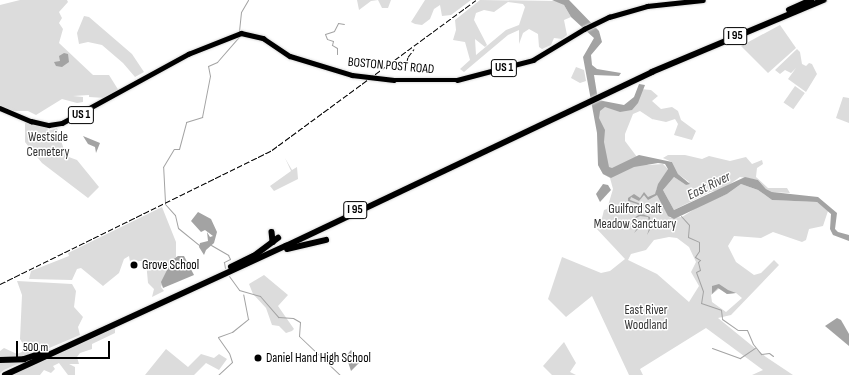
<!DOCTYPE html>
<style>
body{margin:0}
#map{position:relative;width:849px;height:375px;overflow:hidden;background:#fff;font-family:"Sofia Sans Condensed",sans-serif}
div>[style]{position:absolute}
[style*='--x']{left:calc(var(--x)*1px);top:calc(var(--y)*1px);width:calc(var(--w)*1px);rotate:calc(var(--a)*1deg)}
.green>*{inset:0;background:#dcdcdc;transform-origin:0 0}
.water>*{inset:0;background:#a3a3a3}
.stream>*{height:1px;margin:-0.5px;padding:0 0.5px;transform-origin:0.5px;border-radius:0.5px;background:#a3a3a3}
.roads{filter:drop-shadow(0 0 1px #dbdbdb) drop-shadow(0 0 1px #dbdbdb)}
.major>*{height:4.5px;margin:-2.25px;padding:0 2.25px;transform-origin:2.25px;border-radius:2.25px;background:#000}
.highway>*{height:5.5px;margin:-2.75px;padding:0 2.75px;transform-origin:2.75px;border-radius:2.75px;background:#000}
.rail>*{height:1px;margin-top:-0.5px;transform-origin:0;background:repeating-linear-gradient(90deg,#000 0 6px,transparent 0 8px)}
.dots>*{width:11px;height:11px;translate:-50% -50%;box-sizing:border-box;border:2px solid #fff;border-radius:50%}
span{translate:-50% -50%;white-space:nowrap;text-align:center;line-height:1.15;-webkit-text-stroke:3px #fff;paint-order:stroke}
.shield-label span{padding:1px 3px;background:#fff;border:1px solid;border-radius:3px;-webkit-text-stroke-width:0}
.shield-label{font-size:12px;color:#000;font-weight:700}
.street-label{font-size:13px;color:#000}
.park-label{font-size:13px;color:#333}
.poi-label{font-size:13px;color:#000}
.left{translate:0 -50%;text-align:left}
.water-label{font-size:14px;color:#444;font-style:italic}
.scale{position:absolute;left:16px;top:341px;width:94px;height:18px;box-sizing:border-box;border:2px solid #000;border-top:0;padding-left:5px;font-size:12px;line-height:14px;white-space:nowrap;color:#000;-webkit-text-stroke:3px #fff;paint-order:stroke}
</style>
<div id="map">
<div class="green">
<div style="clip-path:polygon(20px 0,67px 0,68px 2px,59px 12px,62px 18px,59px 23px,63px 29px,59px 43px,93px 75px,109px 75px,119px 91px,105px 98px,89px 97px,89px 95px,73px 96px,83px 97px,83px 102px,77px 103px,62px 99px,36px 115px,28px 111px,13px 111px,0 107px,0 5px)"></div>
<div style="clip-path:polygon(357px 0,391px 0,388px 8px,382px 8px,378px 0,371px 1px,359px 10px)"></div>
<div style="clip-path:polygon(425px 0,471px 0,451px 15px,442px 16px,440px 5px,434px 9px,430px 19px,422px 25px,415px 24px,411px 22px)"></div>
<div style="clip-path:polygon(evenodd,480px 0,557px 1px,564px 5px,571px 17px,564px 20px,567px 35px,562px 39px,554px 38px,551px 45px,542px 49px,539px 47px,538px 34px,529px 29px,523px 33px,519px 44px,519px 30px,508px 35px,464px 72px,460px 69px,470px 60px,465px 42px,453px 40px,456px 30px,455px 20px,480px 0,508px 2px,523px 4px,525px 7px,519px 25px,506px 30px,476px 55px,475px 39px,485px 47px,487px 45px,474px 20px,476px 13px,484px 10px,494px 12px,508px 2px)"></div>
<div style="clip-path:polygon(84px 16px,89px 17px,132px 54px,144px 72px,135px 77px,123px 63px,102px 45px,88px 42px,79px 44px,77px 33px)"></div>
<div style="clip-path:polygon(780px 25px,796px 48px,768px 73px,741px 46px)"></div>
<div style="clip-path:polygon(797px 49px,800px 52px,802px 64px,806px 66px,809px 63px,812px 64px,817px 74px,806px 92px,788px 79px,796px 68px,791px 73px,785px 70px,780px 74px,775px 70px)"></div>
<div style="clip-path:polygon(576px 67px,584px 70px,586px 81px,580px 83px,571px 78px)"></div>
<div style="left:795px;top:86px;width:12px;height:20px;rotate:35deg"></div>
<div style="clip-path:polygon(evenodd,640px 89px,651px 90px,658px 96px,652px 101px,661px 109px,672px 107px,678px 111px,681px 120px,696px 131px,692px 140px,674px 135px,678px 124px,675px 119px,666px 122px,652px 119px,640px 111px,633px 114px,625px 134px,625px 141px,637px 157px,648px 165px,663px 164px,668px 169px,656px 190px,670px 218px,682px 217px,701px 205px,727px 194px,741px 184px,758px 190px,772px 200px,817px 202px,828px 211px,823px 226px,809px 229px,806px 240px,802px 242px,773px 232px,761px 238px,734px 236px,728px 246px,736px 262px,754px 275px,761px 273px,774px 260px,779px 265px,731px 315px,718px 318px,766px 357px,793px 375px,752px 375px,763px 370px,706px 328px,640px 369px,643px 375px,629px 375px,592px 296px,566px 317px,548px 299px,562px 257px,601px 273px,610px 271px,625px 259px,595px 227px,596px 220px,602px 218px,604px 210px,607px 209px,613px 189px,610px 178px,603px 174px,598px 165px,600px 134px,595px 106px,627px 108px,640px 89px,669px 237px,677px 238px,689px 247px,696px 262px,691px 272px,699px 286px,689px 302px,657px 274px,628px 260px,631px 254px,646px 250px,654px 240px,669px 237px,640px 89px,720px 288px,727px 294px,736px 293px,742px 298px,726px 312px,712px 302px,711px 295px,720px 288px)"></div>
<div style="clip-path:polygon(843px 97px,849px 98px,849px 123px,836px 118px)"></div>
<div style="clip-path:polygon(25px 121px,47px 126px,48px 131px,57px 128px,66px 156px,77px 160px,99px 187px,88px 198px,42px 163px,25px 142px)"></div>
<div style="clip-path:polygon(668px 155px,685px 155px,702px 159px,709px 156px,730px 161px,746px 157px,752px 164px,762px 160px,763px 164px,757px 168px,756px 177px,768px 188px,787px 188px,790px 193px,772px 192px,766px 189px,758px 180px,740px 177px,723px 189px,710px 192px,674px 210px,663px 190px,674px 177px,686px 185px,689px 182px,678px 174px,672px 162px,663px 158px)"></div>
<div style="clip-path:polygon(285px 158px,292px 170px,297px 167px,298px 179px,274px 191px,270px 186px,291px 171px)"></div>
<div style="clip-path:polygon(162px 207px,176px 242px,176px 257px,172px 260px,161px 287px,164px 291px,152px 297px,154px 289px,148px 283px,146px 261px,139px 261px,131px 268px,129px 256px,124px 259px,119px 273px,103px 286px,81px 268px,77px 269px,72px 280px,29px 279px,31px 271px,69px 256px,68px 253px)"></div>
<div style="clip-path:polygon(264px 275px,288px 295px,278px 306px,294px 329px,292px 331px,286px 333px,279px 326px,272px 325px,266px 308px,253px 294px,249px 284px)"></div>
<div style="clip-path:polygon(17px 281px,72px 284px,76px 291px,74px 307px,83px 317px,78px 327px,80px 335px,28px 357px,0 360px,0 351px,4px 348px,17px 354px,22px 352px,23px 344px,20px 339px,22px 295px)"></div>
<div style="clip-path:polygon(115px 326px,115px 333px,92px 344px,92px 349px,80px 353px,77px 357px,79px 364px,69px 364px,75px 367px,75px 375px,68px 375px,59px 363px,53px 366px,55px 369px,51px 373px,44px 370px,40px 375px,11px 375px)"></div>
<div style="clip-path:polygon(564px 342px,576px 363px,570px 372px,576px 375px,552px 375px,543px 366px)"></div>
<div style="clip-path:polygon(166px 349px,188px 367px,201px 354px,214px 358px,219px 354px,227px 359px,219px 370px,206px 363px,194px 375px,145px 375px)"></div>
<div style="clip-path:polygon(26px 360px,4px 370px,0 373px,0 362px)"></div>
</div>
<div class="water">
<div style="clip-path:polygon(552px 0,569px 0,599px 31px,602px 42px,591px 55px,592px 65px,597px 69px,621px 73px,619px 76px,594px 75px,598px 100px,624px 105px,634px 97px,639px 84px,645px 85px,638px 103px,632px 110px,620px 112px,605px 107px,600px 111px,599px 118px,605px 130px,604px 142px,609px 167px,612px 168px,639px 155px,672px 162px,678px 174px,690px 184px,686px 185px,674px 177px,663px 190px,674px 210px,745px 177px,758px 180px,766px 189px,772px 192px,818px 197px,837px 213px,835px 229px,838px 232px,849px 235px,849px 241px,833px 235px,830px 229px,831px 214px,817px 202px,772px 200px,758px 190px,741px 184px,727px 194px,674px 219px,668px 216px,657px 195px,648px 200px,644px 195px,639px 201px,631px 197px,630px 200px,641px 204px,640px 209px,642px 214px,650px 217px,651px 228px,647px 235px,650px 226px,648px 217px,640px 216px,636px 218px,639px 228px,634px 233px,638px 227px,630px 224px,635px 223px,634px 218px,640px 214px,636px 210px,637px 204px,628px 201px,628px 198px,634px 194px,640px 198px,644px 192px,648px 197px,655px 194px,658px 184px,668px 169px,665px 164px,658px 163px,634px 167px,611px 178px,603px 174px,598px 165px,597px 133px,583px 57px,594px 38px,571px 17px,564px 5px)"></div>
<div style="clip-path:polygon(64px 53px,68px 54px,69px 62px,62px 67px,56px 66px,54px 62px,60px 61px,59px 56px)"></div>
<div style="clip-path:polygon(83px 136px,100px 143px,96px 153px,95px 147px,88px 144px)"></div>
<div style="clip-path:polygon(603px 184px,608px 185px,611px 190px,600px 202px,596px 194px)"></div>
<div style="clip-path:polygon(198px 212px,211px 219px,217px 232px,214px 243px,206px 250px,204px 255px,199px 247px,200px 243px,208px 241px,207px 232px,210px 237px,213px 236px,205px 230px,201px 232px,191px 221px)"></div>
<div style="clip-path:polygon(178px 256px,184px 256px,194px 275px,163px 288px,161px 282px,172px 260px)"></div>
<div style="clip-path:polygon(719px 284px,728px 290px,736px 293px,727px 294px,718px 288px,712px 294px,712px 286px)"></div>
<div style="clip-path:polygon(837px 318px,841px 320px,849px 334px,849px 346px,825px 326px)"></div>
<div style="clip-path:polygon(351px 350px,360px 362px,351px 371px,346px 356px)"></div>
</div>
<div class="stream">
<div style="--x:239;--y:31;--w:19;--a:-84"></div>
<div style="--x:241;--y:12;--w:14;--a:-60"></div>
<div style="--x:337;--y:54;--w:6;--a:-90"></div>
<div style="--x:337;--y:48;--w:6;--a:-149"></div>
<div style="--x:332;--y:45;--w:4;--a:-76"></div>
<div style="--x:333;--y:41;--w:6;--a:-162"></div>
<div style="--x:327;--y:39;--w:5;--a:-112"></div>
<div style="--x:325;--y:34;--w:9;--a:-18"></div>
<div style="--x:334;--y:31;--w:9;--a:-63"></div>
<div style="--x:338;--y:23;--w:6;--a:9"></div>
<div style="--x:165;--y:202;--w:35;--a:-93"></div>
<div style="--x:163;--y:167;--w:21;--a:-59"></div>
<div style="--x:174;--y:149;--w:5;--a:0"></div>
<div style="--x:179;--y:149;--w:28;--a:-75"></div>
<div style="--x:186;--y:122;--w:17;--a:-17"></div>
<div style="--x:202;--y:117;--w:42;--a:-79"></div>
<div style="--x:210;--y:76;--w:10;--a:-101"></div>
<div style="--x:208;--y:66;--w:10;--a:-24"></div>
<div style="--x:217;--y:62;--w:35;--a:-49"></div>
<div style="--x:165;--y:204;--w:15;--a:48"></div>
<div style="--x:175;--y:215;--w:13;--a:77"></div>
<div style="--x:178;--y:228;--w:28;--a:39"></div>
<div style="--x:681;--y:216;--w:12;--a:48"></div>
<div style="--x:689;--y:225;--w:12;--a:95"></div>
<div style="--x:688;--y:237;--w:12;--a:24"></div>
<div style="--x:699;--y:242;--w:9;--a:90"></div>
<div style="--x:699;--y:251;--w:7;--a:124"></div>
<div style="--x:695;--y:257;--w:6;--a:31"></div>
<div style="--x:700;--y:260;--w:3;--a:135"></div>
<div style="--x:698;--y:262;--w:8;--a:76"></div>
<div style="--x:700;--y:270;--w:4;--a:153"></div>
<div style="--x:696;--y:272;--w:20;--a:70"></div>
<div style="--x:703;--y:291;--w:12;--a:99"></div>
<div style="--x:701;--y:303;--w:21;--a:19"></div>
<div style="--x:721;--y:310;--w:8;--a:83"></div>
<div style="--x:211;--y:245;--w:20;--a:30"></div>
<div style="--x:228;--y:255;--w:4;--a:63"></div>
<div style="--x:230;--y:259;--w:7;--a:153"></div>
<div style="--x:224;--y:262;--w:6;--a:81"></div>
<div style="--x:229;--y:276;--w:17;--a:54"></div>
<div style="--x:239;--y:290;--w:22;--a:16"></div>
<div style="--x:260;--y:296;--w:28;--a:49"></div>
<div style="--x:278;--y:317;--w:15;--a:4"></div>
<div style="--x:293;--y:318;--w:8;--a:30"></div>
<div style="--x:300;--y:322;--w:14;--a:94"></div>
<div style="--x:299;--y:336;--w:57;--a:43.6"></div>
<div style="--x:722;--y:319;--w:19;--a:35"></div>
<div style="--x:738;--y:330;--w:9;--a:0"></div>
<div style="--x:747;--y:330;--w:15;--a:67"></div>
<div style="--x:753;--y:344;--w:13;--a:51"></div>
<div style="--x:761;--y:354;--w:8;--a:-7"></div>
<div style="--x:769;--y:353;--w:5;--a:37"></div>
<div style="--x:712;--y:348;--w:30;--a:20"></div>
<div style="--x:740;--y:358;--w:18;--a:-34"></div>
<div style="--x:218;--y:375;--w:19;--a:-43"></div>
<div style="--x:232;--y:362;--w:9;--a:-108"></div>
<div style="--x:229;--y:353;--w:19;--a:-125"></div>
<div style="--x:218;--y:337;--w:15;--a:-20"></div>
<div style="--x:232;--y:332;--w:21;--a:-39"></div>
<div style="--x:248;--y:319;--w:25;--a:-101"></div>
</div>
<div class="roads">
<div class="major">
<div style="--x:0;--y:108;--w:34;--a:23"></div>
<div style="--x:31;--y:121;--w:18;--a:13"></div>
<div style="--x:49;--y:125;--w:13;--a:-9"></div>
<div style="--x:62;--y:123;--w:144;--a:-28.7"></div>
<div style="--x:188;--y:54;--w:57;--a:-21.6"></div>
<div style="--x:241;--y:33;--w:23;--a:13"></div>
<div style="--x:263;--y:38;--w:32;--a:34"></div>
<div style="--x:290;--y:56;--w:65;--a:17"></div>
<div style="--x:352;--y:75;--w:42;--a:6.8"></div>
<div style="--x:394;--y:80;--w:63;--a:0"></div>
<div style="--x:457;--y:80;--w:79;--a:-14.7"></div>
<div style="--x:533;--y:60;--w:60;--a:-31.3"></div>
<div style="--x:584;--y:29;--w:28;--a:-26"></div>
<div style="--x:609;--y:17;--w:40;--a:-16"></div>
<div style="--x:647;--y:6;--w:56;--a:-6.1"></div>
</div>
<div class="highway">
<div style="--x:789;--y:10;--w:24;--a:-24"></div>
<div style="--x:272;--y:232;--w:10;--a:84"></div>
<div style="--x:287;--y:249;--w:40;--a:-13"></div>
<div style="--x:231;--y:267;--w:25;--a:-26"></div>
<div style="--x:254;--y:256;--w:30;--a:-37"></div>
<div style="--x:0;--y:360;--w:24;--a:-2"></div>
<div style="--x:24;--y:359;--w:23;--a:-18"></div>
<div style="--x:5;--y:375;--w:309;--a:-24.7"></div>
<div style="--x:286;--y:246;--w:405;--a:-25.4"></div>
<div style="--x:652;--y:72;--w:186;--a:-22.8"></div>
</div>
</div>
<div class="rail">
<div style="--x:405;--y:69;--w:12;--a:-76"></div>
<div style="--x:408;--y:57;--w:10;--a:-53"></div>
<div style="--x:0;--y:284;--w:303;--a:-26.2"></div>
<div style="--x:272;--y:150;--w:253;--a:-36.3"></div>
</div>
<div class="dots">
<div style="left:134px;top:265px;background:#000"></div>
<div style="left:258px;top:358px;background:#000"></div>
</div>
<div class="shield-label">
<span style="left:735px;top:36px">I 95</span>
<span style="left:504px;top:68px">US 1</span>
<span style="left:81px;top:115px">US 1</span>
<span style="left:355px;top:210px">I 95</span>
</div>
<div class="street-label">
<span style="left:391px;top:66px;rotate:5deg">BOSTON POST ROAD</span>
</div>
<div class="park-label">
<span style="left:48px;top:145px">Westside<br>Cemetery</span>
<span style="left:635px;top:217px">Guilford Salt<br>Meadow Sanctuary</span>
<span style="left:646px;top:318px">East River<br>Woodland</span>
</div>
<div class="poi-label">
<span class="left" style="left:142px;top:265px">Grove School</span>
<span class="left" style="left:266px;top:358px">Daniel Hand High School</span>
</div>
<div class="water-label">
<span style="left:709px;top:186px;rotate:-26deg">East River</span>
</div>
<div class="scale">500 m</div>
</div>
